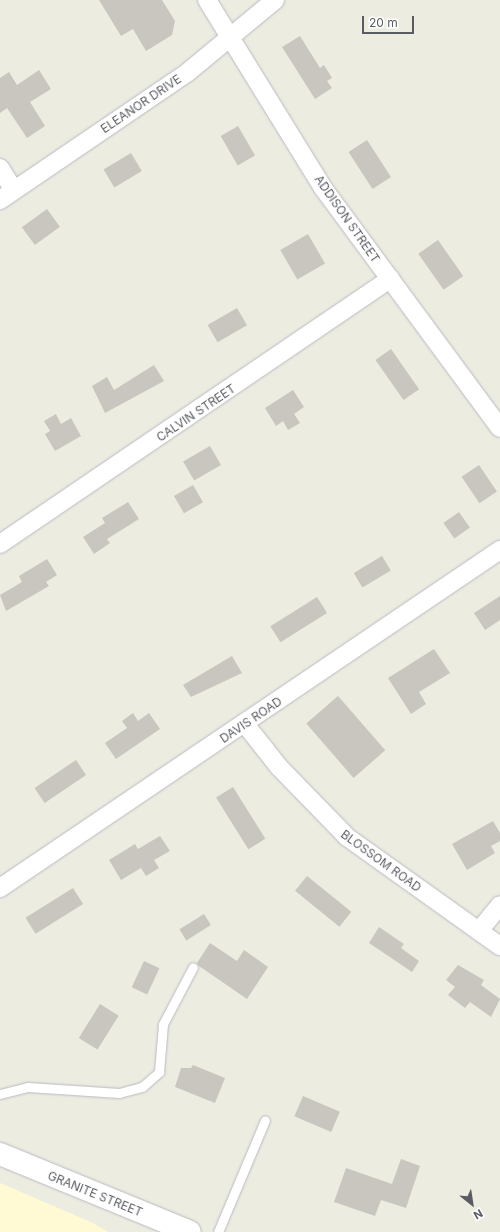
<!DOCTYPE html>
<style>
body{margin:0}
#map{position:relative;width:500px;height:1232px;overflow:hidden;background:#edece1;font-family:Inter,sans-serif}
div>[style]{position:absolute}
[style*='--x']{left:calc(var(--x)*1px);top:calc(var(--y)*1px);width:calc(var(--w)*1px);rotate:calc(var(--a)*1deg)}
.commercial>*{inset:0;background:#fffad4}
.building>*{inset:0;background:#c8c6be;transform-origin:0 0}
.roads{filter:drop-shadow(0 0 1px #b9bac0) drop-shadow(0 0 1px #b9bac0)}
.service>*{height:9px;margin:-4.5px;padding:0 4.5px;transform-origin:4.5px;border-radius:4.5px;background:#fff}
.minor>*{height:18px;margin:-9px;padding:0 9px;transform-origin:9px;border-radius:9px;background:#fff}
.secondary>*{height:22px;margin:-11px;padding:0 11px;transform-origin:11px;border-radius:11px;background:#fff}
span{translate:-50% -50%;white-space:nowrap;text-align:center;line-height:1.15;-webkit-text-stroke:3.5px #fff;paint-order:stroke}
.street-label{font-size:12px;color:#595c62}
.north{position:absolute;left:452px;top:1184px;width:40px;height:40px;-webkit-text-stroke:3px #fff;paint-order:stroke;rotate:150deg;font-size:11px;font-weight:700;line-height:16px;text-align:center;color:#595c62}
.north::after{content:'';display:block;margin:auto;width:14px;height:18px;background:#595c62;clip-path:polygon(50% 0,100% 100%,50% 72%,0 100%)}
.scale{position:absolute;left:362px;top:16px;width:52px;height:18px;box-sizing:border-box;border:2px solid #595c62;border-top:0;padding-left:5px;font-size:12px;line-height:14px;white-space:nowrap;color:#595c62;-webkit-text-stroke:3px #fff;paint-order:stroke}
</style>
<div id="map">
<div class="commercial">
<div style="clip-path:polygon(0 1183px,93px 1223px,108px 1232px,0 1232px)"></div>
</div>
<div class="building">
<div style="clip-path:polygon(99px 0,162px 0,175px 21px,172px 35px,146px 51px,133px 29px,121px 36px)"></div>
<div style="clip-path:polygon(300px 36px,320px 68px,324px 65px,332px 78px,327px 81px,332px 88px,315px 99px,282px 47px)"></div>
<div style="clip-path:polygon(39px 70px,51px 89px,30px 102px,45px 126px,27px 138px,7px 108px,0 113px,0 78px,9px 72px,17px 85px)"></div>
<div style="left:238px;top:126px;width:34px;height:20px;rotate:60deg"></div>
<div style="left:367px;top:140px;width:44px;height:22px;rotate:57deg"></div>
<div style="left:131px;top:153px;width:21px;height:32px;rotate:59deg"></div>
<div style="left:47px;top:209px;width:22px;height:31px;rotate:54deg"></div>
<div style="left:308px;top:234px;width:34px;height:32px;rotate:60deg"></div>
<div style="left:438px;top:240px;width:44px;height:24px;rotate:55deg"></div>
<div style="left:237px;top:308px;width:20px;height:34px;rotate:60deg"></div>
<div style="left:391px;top:349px;width:49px;height:19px;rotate:55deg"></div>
<div style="clip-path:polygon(154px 365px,164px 381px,105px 413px,92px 386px,107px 377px,114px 390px)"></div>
<div style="clip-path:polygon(293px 390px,304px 407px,294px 414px,300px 423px,288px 430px,283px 421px,276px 426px,265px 408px)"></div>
<div style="clip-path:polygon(56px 414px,61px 424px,71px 418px,81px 436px,55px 451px,45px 434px,50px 431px,44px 421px)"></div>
<div style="left:210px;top:446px;width:22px;height:31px;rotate:60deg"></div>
<div style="left:479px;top:465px;width:32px;height:21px;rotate:56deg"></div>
<div style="left:193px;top:485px;width:20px;height:22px;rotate:60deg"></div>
<div style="clip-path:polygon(128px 502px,139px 519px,107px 539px,110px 543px,94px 554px,83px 537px,105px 523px,102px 518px)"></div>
<div style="left:459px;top:512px;width:19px;height:19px;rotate:55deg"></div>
<div style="left:382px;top:556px;width:17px;height:33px;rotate:59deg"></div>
<div style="clip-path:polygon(47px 559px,57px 575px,46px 582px,49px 586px,6px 611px,0 595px,22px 582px,19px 576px)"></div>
<div style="clip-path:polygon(500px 596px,500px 620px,485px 630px,474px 613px)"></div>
<div style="left:317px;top:597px;width:19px;height:55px;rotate:58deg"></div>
<div style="clip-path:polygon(434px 649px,450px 673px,419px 692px,426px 704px,411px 714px,388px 678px)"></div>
<div style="clip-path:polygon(232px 656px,242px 673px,191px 697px,183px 685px)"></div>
<div style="left:338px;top:696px;width:72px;height:42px;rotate:49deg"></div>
<div style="clip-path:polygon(133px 713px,138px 721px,149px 713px,160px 729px,116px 759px,105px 743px,127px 728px,122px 721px)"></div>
<div style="left:76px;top:760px;width:18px;height:50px;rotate:56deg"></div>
<div style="left:233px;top:787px;width:61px;height:20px;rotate:58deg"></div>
<div style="clip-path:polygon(493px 821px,500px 833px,500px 841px,491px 846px,495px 853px,467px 870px,452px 844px)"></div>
<div style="clip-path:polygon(160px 836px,170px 851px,154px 860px,159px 868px,146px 876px,141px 868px,121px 880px,109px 860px,135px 844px,138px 849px)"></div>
<div style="left:307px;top:876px;width:57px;height:19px;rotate:39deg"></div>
<div style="left:73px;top:888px;width:19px;height:56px;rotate:58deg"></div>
<div style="left:204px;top:914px;width:13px;height:29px;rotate:58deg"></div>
<div style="clip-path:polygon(379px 927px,404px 944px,401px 948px,419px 961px,412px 972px,369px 943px)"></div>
<div style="clip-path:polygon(210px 943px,237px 961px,244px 950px,268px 967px,247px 999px,199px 966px,197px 963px)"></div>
<div style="left:144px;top:961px;width:17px;height:29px;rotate:25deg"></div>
<div style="clip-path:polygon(458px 965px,484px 980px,481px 985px,500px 999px,491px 1017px,470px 1002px,465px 1008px,448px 995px,455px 987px,446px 980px)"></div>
<div style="left:100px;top:1004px;width:22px;height:40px;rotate:32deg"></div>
<div style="clip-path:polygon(193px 1065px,225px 1078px,215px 1103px,175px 1087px,181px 1068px,191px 1068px)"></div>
<div style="left:303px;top:1096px;width:40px;height:22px;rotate:23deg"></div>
<div style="clip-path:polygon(401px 1159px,420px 1166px,406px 1208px,381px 1200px,375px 1216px,334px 1202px,346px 1168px,392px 1184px)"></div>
</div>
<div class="roads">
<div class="service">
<div style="--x:0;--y:1094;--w:29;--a:-14"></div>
<div style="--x:28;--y:1087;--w:91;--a:3.8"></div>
<div style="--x:119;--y:1093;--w:24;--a:-15"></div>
<div style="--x:142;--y:1087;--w:23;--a:-41"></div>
<div style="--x:159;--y:1072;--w:48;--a:-85.2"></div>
<div style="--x:163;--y:1024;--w:64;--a:-62.2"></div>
<div style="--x:218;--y:1232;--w:121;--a:-67.2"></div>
</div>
<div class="minor">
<div style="--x:207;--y:0;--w:221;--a:58.3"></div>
<div style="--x:323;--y:188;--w:298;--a:53.6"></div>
<div style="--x:0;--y:168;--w:26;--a:58"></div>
<div style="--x:0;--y:200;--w:227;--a:-34.2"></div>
<div style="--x:188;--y:72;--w:113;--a:-39.6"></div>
<div style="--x:0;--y:544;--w:472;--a:-34.2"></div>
<div style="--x:245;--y:724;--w:55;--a:51.7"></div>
<div style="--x:279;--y:767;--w:98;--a:45.8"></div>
<div style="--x:347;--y:837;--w:188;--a:35.5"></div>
<div style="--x:0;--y:888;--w:604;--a:-34.06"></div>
<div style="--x:479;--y:931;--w:33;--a:-51"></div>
</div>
<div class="secondary">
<div style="--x:0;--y:1154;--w:205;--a:22.3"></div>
</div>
</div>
<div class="street-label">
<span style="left:141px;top:104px;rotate:-34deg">ELEANOR DRIVE</span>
<span style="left:347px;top:219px;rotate:55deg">ADDISON STREET</span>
<span style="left:196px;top:413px;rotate:-34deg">CALVIN STREET</span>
<span style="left:251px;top:720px;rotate:-34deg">DAVIS ROAD</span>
<span style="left:381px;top:861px;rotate:36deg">BLOSSOM ROAD</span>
<span style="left:95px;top:1194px;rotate:22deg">GRANITE STREET</span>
</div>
<div class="north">N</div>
<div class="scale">20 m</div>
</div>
